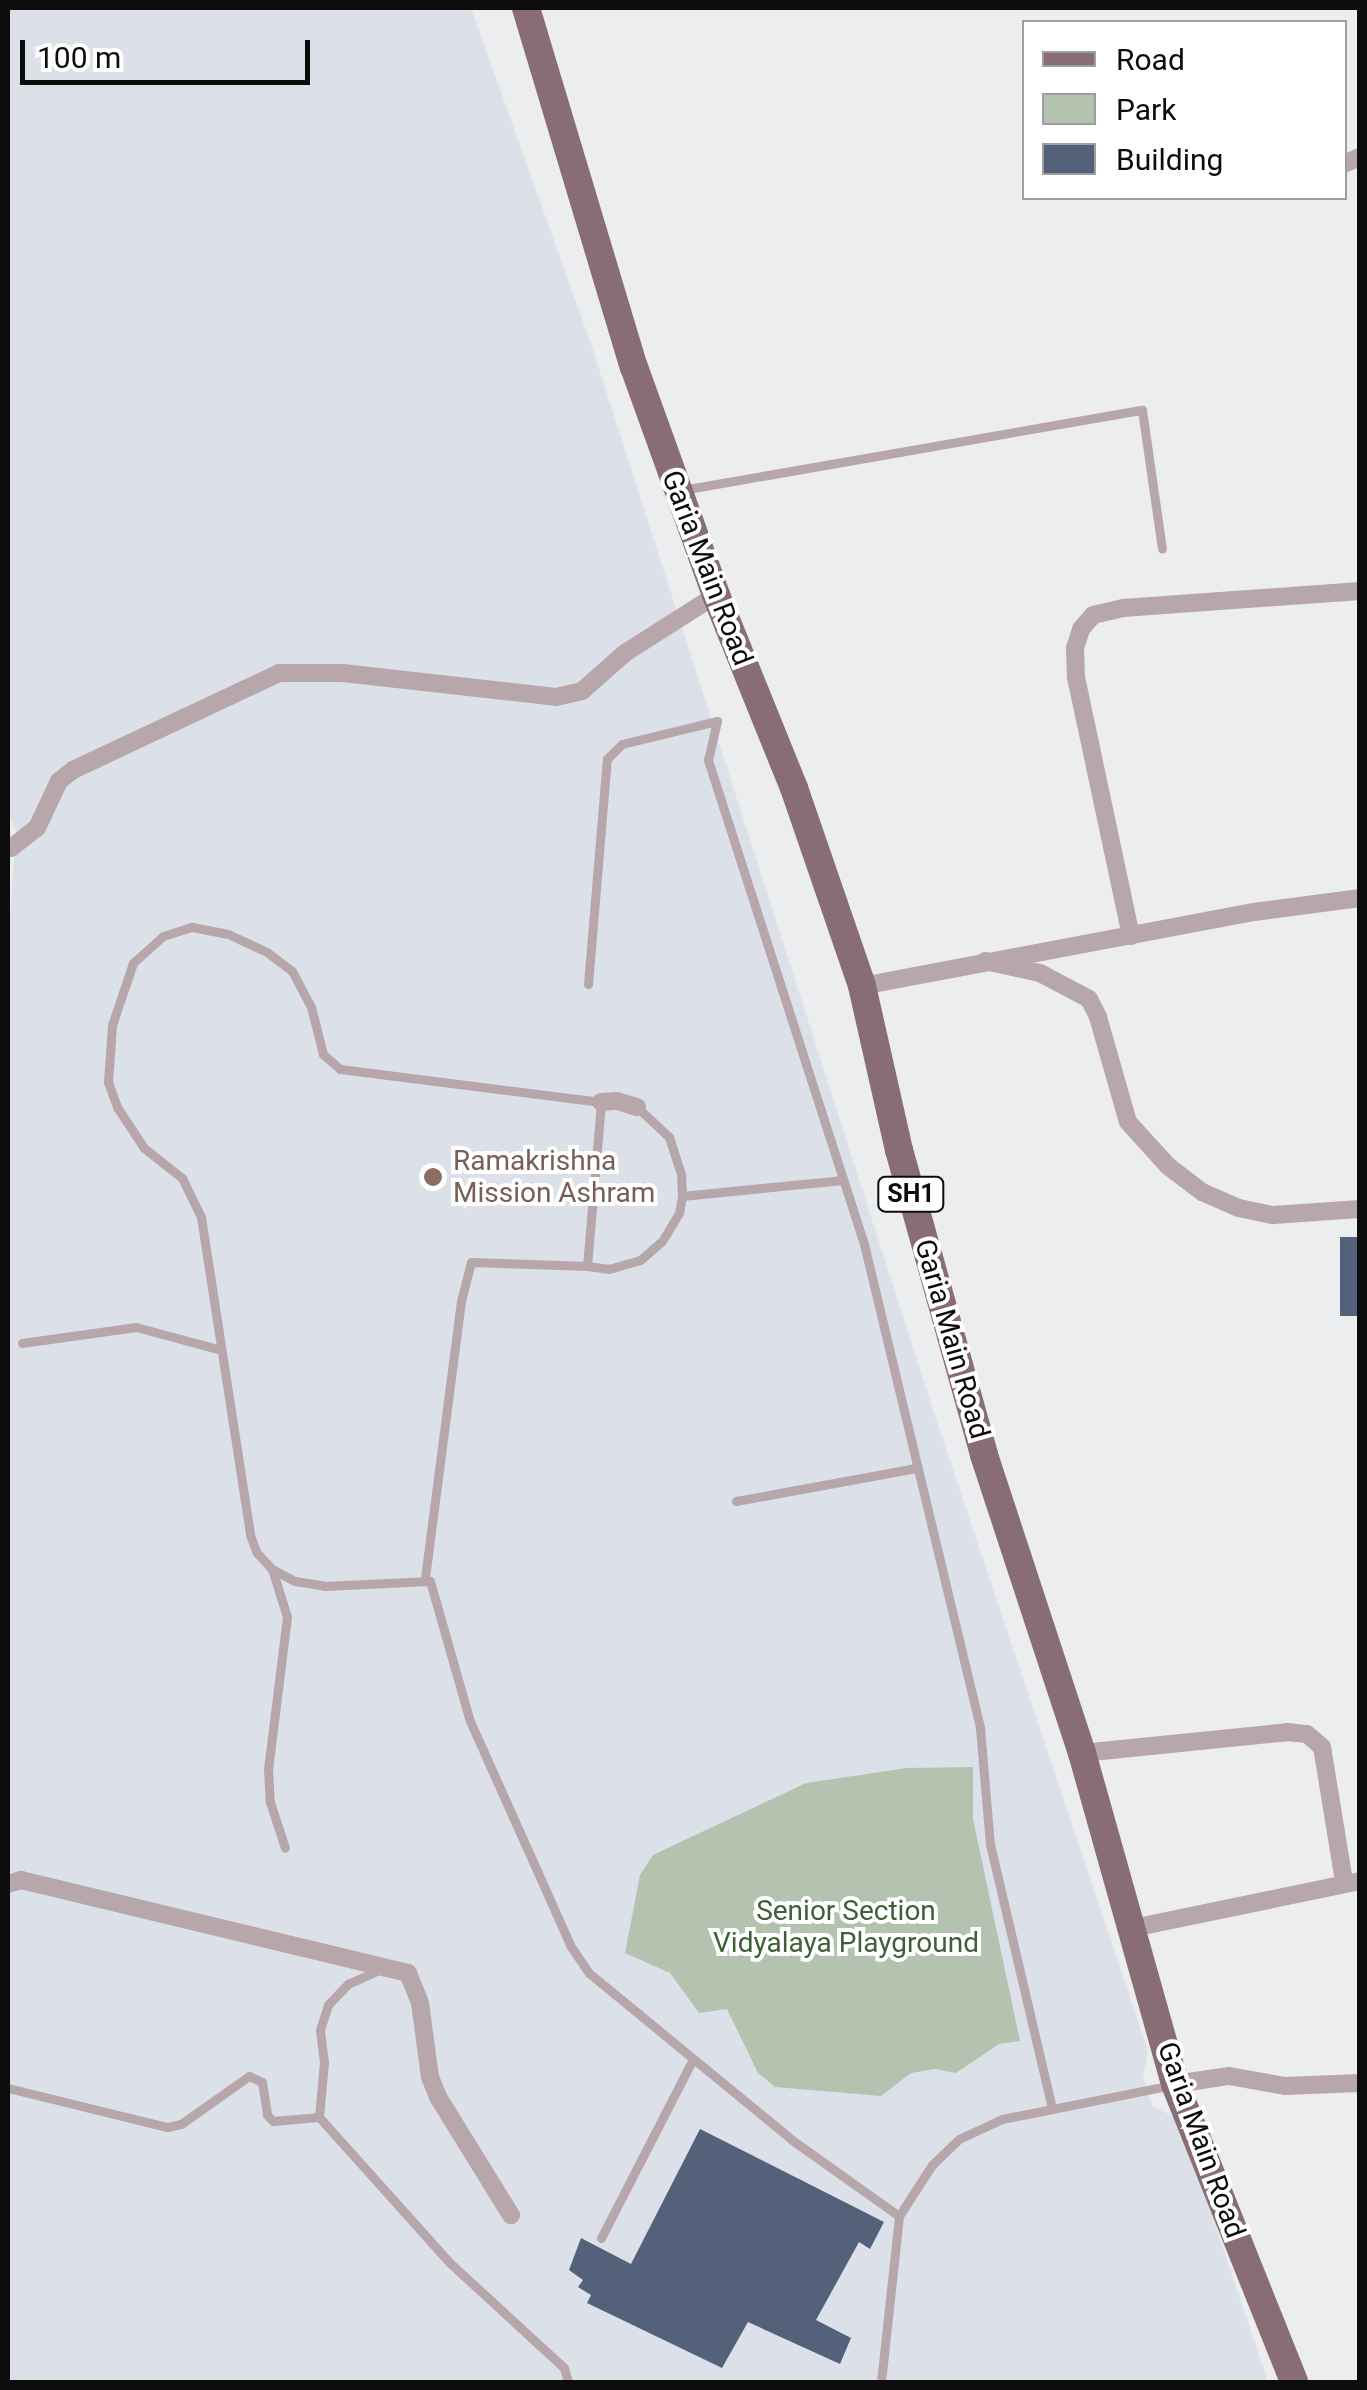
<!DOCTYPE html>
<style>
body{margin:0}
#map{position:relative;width:1367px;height:2390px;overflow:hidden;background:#ecedee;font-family:Roboto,sans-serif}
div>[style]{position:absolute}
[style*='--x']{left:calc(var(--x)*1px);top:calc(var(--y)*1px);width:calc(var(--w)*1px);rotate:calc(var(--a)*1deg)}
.built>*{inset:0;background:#dce0e8}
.green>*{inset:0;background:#b4c3b0}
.building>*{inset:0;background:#53627a;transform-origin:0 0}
.service>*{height:9px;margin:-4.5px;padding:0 4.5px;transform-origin:4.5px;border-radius:4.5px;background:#b7a7ab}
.minor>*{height:18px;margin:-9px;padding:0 9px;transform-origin:9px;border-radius:9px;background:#b7a7ab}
.primary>*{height:28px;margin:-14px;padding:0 14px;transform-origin:14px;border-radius:14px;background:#896d74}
.dots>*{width:28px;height:28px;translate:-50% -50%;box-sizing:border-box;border:5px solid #fff;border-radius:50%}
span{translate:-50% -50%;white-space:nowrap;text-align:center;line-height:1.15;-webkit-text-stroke:8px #fff;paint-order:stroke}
.shield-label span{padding:2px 8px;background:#fff;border:2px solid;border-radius:8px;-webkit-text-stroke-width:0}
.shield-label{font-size:25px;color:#0c0c0c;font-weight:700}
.street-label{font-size:28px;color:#0c0c0c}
.education-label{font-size:28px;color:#785e54}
.left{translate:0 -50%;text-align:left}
.park-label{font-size:28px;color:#3f5f36}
.frame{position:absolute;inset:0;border:10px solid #0c0c0c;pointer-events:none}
.legend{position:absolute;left:1022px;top:20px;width:325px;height:180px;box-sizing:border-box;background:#fff;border:2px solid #9e9e9e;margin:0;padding:12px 18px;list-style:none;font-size:30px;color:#0c0c0c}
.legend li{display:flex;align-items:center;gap:20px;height:50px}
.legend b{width:50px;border:2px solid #9e9e9e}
.scale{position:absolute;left:20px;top:40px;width:290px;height:45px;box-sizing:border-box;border:5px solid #0c0c0c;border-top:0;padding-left:12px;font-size:30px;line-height:35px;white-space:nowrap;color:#0c0c0c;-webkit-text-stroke:8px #fff;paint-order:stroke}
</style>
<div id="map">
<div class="built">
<div style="clip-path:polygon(8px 8px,471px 8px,592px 347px,932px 1407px,1148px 2051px,1143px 2076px,1153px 2107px,1180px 2119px,1268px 2382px,8px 2382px,8px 946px,16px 831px,8px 812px)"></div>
</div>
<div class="green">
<div style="clip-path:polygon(973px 1767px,973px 1819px,1020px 2041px,999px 2044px,956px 2073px,935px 2069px,911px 2073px,881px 2096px,775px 2087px,758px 2073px,727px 2009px,699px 2013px,670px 1973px,625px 1953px,640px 1875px,653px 1855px,806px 1783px,907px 1768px)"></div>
</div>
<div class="building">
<div style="left:1360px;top:1237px;width:79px;height:20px;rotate:90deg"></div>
<div style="clip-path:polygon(700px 2129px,884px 2222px,870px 2249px,859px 2242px,816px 2320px,851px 2338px,840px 2364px,748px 2322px,722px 2368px,587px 2303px,591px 2295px,578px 2287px,583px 2280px,569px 2270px,581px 2238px,631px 2264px)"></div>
</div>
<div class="service">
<div style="--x:682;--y:490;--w:467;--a:-9.9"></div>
<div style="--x:1142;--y:410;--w:140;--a:81.8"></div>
<div style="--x:588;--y:984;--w:226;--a:-85.2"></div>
<div style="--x:607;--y:759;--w:21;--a:-45"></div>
<div style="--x:622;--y:744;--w:98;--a:-13.6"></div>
<div style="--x:717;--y:721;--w:40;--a:103"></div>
<div style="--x:708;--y:760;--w:509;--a:72.14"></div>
<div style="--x:864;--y:1244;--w:498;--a:76.5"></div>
<div style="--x:980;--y:1728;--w:116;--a:85.1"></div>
<div style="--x:990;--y:1844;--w:271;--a:76.8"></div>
<div style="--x:637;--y:1107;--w:44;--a:43.2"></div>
<div style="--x:669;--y:1137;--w:40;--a:72"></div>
<div style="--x:681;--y:1175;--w:21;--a:87"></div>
<div style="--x:682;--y:1196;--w:17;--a:100"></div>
<div style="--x:679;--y:1213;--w:33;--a:121"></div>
<div style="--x:662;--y:1241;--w:29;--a:139"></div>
<div style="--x:640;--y:1260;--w:32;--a:164"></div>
<div style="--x:609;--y:1269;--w:22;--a:-172"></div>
<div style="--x:587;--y:1266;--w:165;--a:-85.1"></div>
<div style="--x:601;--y:1102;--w:263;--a:-172.8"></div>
<div style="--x:340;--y:1069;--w:23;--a:-139"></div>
<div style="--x:323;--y:1054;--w:49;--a:-104.3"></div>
<div style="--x:311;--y:1007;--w:41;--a:-117.8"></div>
<div style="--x:292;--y:971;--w:31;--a:-143"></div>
<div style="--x:267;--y:952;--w:43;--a:-155.2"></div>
<div style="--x:228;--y:934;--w:38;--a:-169"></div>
<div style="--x:191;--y:927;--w:29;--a:162"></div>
<div style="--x:163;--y:936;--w:40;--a:138"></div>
<div style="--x:133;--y:963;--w:65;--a:108.7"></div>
<div style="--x:112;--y:1025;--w:57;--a:94"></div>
<div style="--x:108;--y:1082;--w:27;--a:70"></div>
<div style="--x:117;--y:1107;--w:49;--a:56.6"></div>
<div style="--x:144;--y:1148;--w:48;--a:38.3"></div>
<div style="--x:182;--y:1178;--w:43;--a:64"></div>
<div style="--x:201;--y:1217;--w:322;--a:81.2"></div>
<div style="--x:250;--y:1535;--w:19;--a:69"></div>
<div style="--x:257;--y:1553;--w:22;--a:47"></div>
<div style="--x:272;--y:1569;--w:26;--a:28"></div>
<div style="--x:295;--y:1581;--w:30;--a:9"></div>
<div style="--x:325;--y:1586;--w:105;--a:-2.7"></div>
<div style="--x:430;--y:1581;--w:146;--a:74.1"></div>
<div style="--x:470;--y:1721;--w:245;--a:65.9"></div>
<div style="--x:570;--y:1945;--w:34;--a:56"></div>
<div style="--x:589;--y:1973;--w:263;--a:39.4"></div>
<div style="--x:792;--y:2140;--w:131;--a:35.4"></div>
<div style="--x:682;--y:1196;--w:162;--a:-5.7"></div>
<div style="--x:22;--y:1343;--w:115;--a:-8"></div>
<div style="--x:136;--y:1327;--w:88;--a:15.1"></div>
<div style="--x:736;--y:1501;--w:183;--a:-10.4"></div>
<div style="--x:272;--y:1569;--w:50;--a:72.6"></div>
<div style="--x:287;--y:1617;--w:153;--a:97.1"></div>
<div style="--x:268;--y:1769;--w:33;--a:87"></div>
<div style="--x:270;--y:1802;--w:48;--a:71.9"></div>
<div style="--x:425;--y:1578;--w:279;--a:-82.6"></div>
<div style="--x:461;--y:1301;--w:40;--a:-75.6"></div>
<div style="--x:471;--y:1262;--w:116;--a:2"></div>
<div style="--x:379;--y:1970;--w:34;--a:156"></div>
<div style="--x:348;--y:1984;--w:29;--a:134"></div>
<div style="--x:328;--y:2005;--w:26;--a:108"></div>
<div style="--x:320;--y:2030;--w:32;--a:83"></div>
<div style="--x:324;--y:2062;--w:55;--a:95.2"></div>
<div style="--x:319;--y:2117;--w:196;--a:48.1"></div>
<div style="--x:450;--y:2263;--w:155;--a:42.6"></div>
<div style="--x:564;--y:2368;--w:15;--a:74"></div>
<div style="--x:8;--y:2088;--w:164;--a:13.8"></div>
<div style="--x:167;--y:2127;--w:14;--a:-12"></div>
<div style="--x:181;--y:2124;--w:83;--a:-35.2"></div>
<div style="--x:249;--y:2076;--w:14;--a:25"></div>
<div style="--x:262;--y:2082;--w:33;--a:81"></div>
<div style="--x:267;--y:2115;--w:8;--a:45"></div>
<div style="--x:273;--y:2121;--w:46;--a:-5"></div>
<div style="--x:601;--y:2238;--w:199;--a:-62.8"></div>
<div style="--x:881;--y:2382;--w:167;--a:-83.8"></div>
<div style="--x:899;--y:2216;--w:61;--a:-57.1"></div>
<div style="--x:932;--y:2165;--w:37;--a:-44"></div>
<div style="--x:959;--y:2139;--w:47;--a:-24.9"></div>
<div style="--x:1002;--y:2119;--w:173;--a:-11.3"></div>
</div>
<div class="minor">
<div style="--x:1344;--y:164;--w:17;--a:-24"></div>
<div style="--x:11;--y:848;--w:33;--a:-38"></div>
<div style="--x:37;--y:828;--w:52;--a:-64.9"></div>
<div style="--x:59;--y:781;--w:18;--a:-38"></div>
<div style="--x:73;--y:770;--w:228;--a:-25.2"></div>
<div style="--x:279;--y:673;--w:64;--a:0"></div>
<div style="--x:343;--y:673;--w:214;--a:6.4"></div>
<div style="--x:556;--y:697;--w:27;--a:-13"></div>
<div style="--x:582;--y:691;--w:57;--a:-41.5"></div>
<div style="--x:625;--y:653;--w:108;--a:-32.5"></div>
<div style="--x:1131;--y:936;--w:265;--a:-102"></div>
<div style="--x:1076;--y:677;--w:29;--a:-92"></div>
<div style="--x:1075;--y:648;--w:20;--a:-72"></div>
<div style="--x:1081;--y:629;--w:18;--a:-49"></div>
<div style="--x:1093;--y:615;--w:31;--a:-13"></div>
<div style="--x:1123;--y:608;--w:238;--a:-4.1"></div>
<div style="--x:985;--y:961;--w:56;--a:12.3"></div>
<div style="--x:1040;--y:973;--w:55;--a:28"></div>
<div style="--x:1089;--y:999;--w:20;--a:63"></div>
<div style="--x:1098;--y:1017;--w:109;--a:74.1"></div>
<div style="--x:1128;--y:1122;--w:59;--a:47.7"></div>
<div style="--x:1168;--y:1166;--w:43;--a:37.4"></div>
<div style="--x:1202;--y:1192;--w:40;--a:23.4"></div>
<div style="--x:1239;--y:1208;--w:35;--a:12"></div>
<div style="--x:1273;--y:1215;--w:87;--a:-3.9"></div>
<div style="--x:862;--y:986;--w:399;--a:-10.7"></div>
<div style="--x:1254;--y:912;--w:107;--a:-7.5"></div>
<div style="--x:601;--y:1102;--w:16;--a:-4"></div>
<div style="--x:617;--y:1101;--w:21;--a:17"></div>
<div style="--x:1082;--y:1753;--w:206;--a:-5.8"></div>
<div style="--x:1287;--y:1732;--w:20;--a:6"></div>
<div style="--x:1307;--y:1734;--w:20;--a:41"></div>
<div style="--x:1322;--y:1747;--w:137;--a:80.7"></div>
<div style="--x:8;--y:1884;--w:14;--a:-17"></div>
<div style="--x:21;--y:1880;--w:398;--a:13.5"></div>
<div style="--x:408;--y:1973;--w:32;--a:68"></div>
<div style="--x:420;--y:2003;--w:75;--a:82.3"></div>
<div style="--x:430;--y:2077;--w:22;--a:68"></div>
<div style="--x:438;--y:2097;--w:139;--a:58.3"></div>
<div style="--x:1133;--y:1928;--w:232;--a:-11.7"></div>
<div style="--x:1175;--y:2084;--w:55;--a:-8.4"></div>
<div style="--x:1229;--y:2076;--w:57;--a:10.1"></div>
<div style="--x:1285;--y:2086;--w:75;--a:-2.3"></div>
</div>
<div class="primary">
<div style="--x:526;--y:8;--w:375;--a:73.3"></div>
<div style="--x:634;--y:367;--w:242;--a:70.2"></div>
<div style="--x:716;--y:595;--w:208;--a:68"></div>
<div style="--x:794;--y:788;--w:209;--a:71"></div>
<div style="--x:862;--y:986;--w:168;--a:77.3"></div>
<div style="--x:899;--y:1150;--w:317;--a:74.4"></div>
<div style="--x:984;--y:1455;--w:314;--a:71.8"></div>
<div style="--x:1082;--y:1753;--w:344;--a:74.3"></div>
<div style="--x:1175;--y:2084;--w:321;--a:68.2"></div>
</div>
<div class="dots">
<div style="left:433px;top:1177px;background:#8d6e63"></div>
</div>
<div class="shield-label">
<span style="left:911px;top:1194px">SH1</span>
</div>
<div class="street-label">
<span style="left:707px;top:568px;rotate:69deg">Garia Main Road</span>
<span style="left:952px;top:1339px;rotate:74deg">Garia Main Road</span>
<span style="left:1201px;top:2140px;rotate:70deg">Garia Main Road</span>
</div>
<div class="education-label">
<span class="left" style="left:453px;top:1177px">Ramakrishna<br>Mission Ashram</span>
</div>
<div class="park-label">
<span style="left:846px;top:1927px">Senior Section<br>Vidyalaya Playground</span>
</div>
<div class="frame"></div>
<ul class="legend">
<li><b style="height:12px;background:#896d74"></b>Road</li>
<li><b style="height:28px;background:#b4c3b0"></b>Park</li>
<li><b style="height:28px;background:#53627a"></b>Building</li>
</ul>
<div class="scale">100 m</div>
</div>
